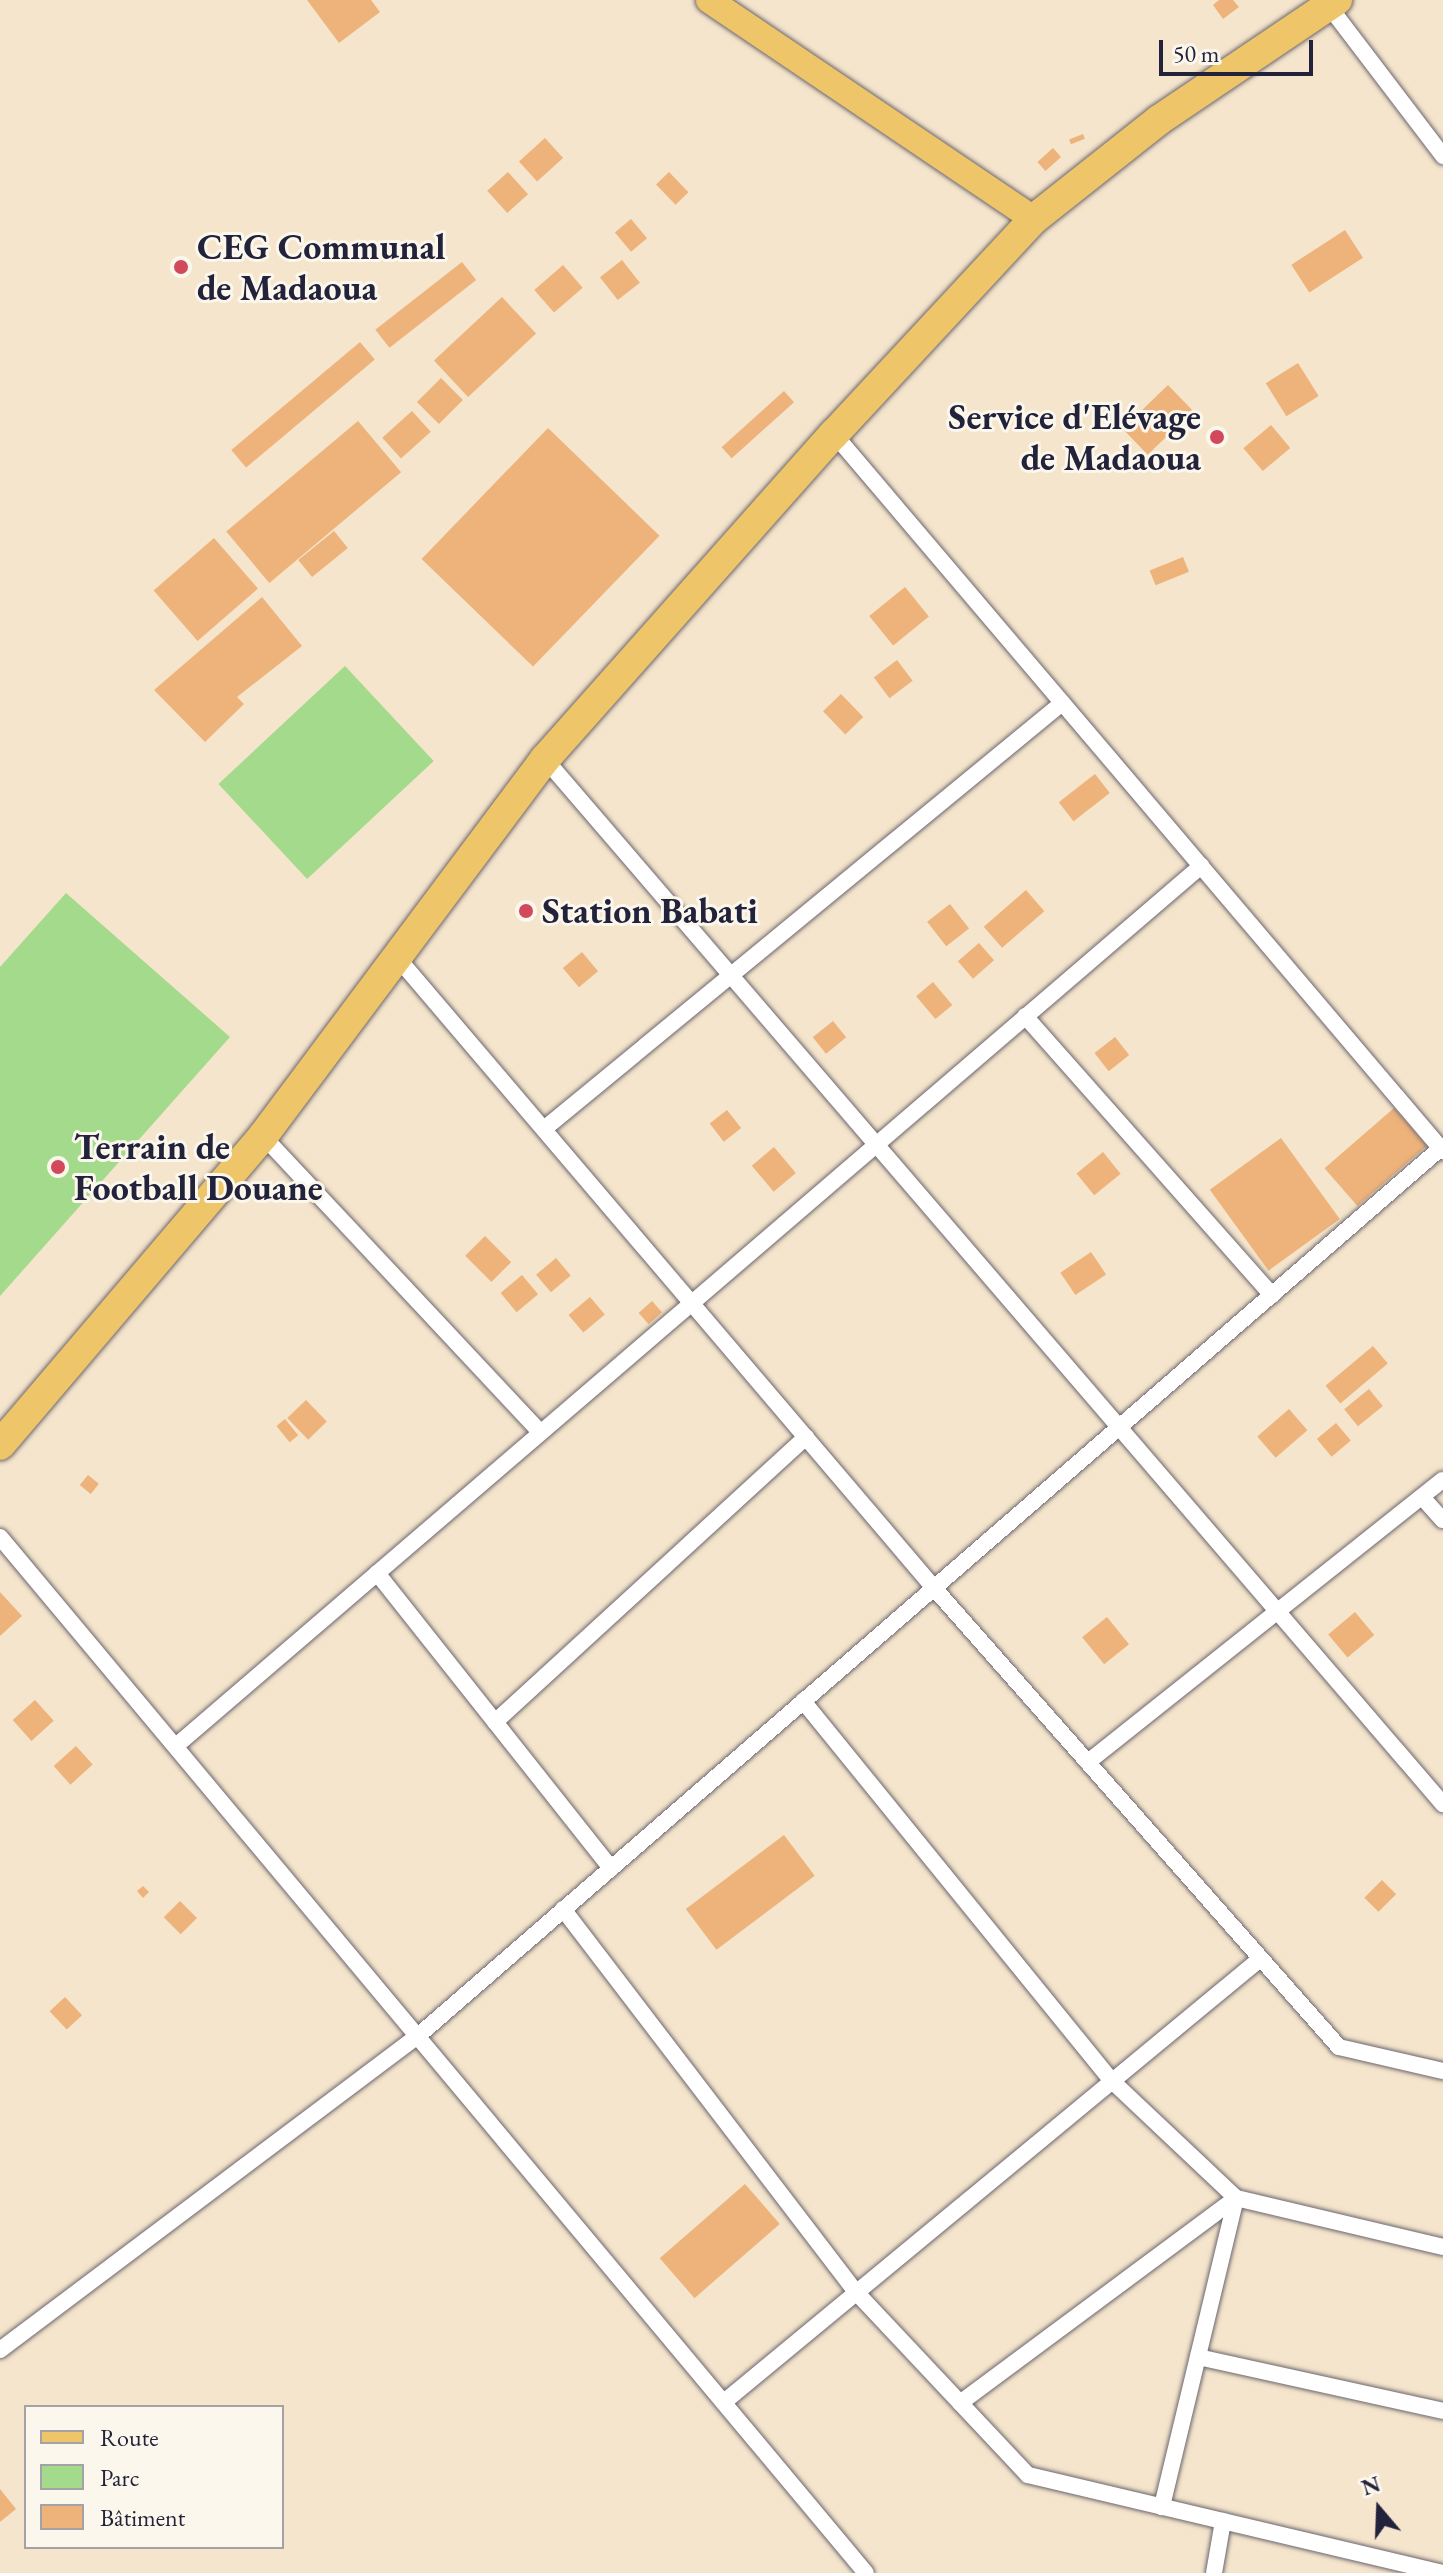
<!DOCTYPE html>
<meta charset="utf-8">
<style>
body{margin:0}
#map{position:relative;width:1443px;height:2573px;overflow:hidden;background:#f5e5cc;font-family:"EB Garamond",serif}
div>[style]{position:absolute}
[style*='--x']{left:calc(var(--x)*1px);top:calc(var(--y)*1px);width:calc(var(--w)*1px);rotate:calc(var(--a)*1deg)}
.green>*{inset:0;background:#a4da8b;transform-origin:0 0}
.building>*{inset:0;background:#edb37b;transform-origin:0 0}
.roads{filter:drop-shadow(0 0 2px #6c666e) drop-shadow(0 0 2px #6c666e)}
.street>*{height:16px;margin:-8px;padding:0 8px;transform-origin:8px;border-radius:8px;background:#fff}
.primary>*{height:26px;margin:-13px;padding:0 13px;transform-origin:13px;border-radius:13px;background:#eec569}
.highway>*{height:30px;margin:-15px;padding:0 15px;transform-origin:15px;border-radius:15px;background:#eec569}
.dots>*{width:22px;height:22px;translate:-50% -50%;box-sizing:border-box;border:4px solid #fbf7ec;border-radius:50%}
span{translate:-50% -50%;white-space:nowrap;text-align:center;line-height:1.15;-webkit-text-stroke:6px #fbf7ec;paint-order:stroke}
.poi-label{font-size:36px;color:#22223b;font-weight:700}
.left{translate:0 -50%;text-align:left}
.right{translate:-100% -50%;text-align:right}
.legend{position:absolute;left:24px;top:2405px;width:260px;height:144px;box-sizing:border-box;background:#fbf7ec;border:2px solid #a4a2a5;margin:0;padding:10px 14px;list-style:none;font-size:24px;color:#22223b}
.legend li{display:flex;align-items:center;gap:16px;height:40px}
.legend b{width:40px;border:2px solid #a4a2a5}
.north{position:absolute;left:1339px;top:2469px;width:80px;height:80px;-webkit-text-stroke:6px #fbf7ec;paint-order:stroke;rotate:341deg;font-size:22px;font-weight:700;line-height:32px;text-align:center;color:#22223b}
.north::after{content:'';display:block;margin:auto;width:28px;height:36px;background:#22223b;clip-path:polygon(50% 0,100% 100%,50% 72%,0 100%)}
.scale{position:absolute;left:1159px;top:40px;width:154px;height:36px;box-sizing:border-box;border:4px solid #22223b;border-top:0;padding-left:10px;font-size:24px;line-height:28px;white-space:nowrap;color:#22223b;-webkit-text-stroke:6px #fbf7ec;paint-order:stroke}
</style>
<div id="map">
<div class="green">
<div style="left:345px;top:666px;width:130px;height:173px;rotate:47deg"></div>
<div style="clip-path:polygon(66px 893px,230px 1037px,0 1296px,0 967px)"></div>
</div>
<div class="building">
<div style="clip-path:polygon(307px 0,371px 0,380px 12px,339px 43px)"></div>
<div style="clip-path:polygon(1219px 0,1233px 0,1239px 7px,1223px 19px,1213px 5px)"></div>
<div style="left:1083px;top:134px;width:5px;height:15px;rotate:68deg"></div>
<div style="left:545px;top:138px;width:27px;height:35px;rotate:48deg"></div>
<div style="left:1053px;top:148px;width:12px;height:21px;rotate:48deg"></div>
<div style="left:508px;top:172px;width:30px;height:28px;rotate:48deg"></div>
<div style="left:669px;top:172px;width:28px;height:18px;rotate:46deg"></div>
<div style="left:631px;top:219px;width:25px;height:21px;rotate:50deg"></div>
<div style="left:1345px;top:230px;width:33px;height:64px;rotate:57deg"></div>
<div style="left:622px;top:260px;width:29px;height:28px;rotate:52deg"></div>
<div style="left:462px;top:262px;width:23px;height:110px;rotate:52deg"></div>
<div style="left:563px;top:265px;width:30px;height:38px;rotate:49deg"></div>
<div style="left:502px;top:297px;width:50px;height:93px;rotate:47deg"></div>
<div style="left:360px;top:342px;width:23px;height:168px;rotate:50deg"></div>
<div style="left:1298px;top:363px;width:39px;height:38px;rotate:58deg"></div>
<div style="left:441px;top:378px;width:31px;height:34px;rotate:45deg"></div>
<div style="left:1168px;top:385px;width:36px;height:63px;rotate:46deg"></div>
<div style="left:784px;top:391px;width:15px;height:84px;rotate:48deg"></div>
<div style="left:412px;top:411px;width:28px;height:40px;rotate:48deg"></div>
<div style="left:358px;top:421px;width:67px;height:172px;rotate:50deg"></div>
<div style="left:1271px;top:425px;width:30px;height:36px;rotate:50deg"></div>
<div style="left:548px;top:428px;width:155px;height:182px;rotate:44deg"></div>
<div style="left:334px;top:531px;width:22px;height:46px;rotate:51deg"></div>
<div style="left:214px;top:538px;width:67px;height:80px;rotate:49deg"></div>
<div style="left:1183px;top:557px;width:16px;height:36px;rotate:68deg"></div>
<div style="left:905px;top:587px;width:38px;height:46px;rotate:51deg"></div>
<div style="clip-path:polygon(262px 597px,302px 646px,237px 697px,244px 704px,205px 742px,154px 690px)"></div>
<div style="left:897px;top:660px;width:26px;height:29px;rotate:53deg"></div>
<div style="left:841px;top:694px;width:32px;height:25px;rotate:46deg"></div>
<div style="left:1095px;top:774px;width:24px;height:46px;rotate:52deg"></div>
<div style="left:1026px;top:890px;width:28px;height:56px;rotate:49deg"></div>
<div style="left:950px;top:904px;width:31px;height:29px;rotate:52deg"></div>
<div style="left:979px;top:943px;width:23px;height:28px;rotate:49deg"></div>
<div style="left:582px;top:952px;width:25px;height:25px;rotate:50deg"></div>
<div style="left:933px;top:982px;width:30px;height:22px;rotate:50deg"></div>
<div style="left:833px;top:1021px;width:21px;height:26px;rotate:51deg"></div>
<div style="left:1115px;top:1037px;width:23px;height:26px;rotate:52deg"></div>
<div style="left:1394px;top:1108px;width:50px;height:92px;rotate:49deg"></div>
<div style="left:727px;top:1110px;width:23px;height:22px;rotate:52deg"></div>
<div style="left:1281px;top:1138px;width:100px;height:88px;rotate:54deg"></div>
<div style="left:774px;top:1147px;width:34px;height:29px;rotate:50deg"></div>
<div style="left:1103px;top:1152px;width:28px;height:34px;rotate:51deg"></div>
<div style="left:485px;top:1236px;width:37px;height:28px;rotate:45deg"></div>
<div style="left:1091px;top:1252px;width:27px;height:37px;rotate:56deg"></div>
<div style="left:556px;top:1258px;width:23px;height:26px;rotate:50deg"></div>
<div style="left:522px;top:1275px;width:25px;height:28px;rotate:50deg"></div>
<div style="left:590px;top:1297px;width:23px;height:28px;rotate:50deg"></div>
<div style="left:652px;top:1301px;width:15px;height:18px;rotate:48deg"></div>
<div style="left:1373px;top:1346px;width:23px;height:62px;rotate:50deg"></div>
<div style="left:1369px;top:1389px;width:22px;height:32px;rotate:51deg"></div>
<div style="left:306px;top:1400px;width:30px;height:26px;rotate:46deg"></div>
<div style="left:1289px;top:1409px;width:28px;height:42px;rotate:49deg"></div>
<div style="left:285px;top:1419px;width:21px;height:11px;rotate:51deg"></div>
<div style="left:1336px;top:1423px;width:23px;height:25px;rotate:50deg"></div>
<div style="left:88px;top:1475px;width:14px;height:13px;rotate:39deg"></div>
<div style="clip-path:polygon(0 1592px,22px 1616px,0 1636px)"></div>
<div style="left:1355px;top:1612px;width:30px;height:35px;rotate:50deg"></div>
<div style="left:1107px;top:1617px;width:35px;height:32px;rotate:51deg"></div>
<div style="left:35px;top:1700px;width:28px;height:30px;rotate:48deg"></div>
<div style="left:76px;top:1746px;width:25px;height:30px;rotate:48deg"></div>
<div style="left:784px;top:1835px;width:51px;height:123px;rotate:53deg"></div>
<div style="left:1382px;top:1880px;width:20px;height:25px;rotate:45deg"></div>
<div style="clip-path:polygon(143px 1886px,149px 1892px,143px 1898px,137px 1891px)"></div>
<div style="left:180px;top:1901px;width:24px;height:23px;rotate:45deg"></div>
<div style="left:65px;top:1997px;width:25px;height:21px;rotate:47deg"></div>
<div style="left:745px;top:2184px;width:53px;height:113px;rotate:49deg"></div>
<div style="clip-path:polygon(0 2489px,16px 2509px,0 2522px)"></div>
</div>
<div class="roads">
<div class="street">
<div style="--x:1325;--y:1;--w:195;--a:52.7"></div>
<div style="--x:834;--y:434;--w:941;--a:49.66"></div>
<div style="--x:545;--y:759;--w:1378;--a:49.33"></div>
<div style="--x:396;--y:956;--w:830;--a:49.59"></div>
<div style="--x:934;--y:1588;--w:612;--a:48.58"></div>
<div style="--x:1339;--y:2047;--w:107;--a:13"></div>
<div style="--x:1025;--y:1016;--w:373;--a:48.5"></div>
<div style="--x:544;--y:1129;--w:671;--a:-39.43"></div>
<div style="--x:263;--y:1136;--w:405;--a:46.9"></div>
<div style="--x:1422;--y:1497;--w:31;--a:48"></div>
<div style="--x:0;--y:1537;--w:1350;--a:50.11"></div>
<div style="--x:377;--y:1573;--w:377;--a:51.6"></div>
<div style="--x:803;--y:1701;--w:490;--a:50.9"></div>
<div style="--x:1112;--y:2081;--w:170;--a:43.3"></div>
<div style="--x:1236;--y:2198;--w:213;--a:13.3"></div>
<div style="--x:495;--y:1722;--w:422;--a:-42.5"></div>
<div style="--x:177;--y:1745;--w:1350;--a:-40.64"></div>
<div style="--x:1088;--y:1762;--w:453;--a:-38.5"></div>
<div style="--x:563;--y:1909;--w:482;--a:52.6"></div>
<div style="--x:856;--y:2292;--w:251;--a:46.8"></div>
<div style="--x:1028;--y:2475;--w:425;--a:13.3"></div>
<div style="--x:0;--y:2350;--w:524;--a:-36.94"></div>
<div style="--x:419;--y:2035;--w:1356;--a:-40.96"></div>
<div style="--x:1198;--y:2357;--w:251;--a:12.4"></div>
<div style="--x:724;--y:2402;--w:695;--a:-39.57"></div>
<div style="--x:960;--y:2403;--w:344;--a:-36.6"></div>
<div style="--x:1236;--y:2198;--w:318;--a:103.5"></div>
<div style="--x:1214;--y:2573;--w:53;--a:-80.2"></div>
</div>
<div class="primary">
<div style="--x:709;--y:0;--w:392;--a:34"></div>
</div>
<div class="highway">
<div style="--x:0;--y:1445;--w:406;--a:-49.6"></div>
<div style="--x:263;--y:1136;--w:471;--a:-53.2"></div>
<div style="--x:545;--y:759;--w:435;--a:-48.4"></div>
<div style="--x:834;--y:434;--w:294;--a:-47.1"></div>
<div style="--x:1034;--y:219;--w:159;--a:-38.4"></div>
<div style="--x:1159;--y:120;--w:215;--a:-34"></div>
</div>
</div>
<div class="dots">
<div style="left:181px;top:267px;background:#d1495b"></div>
<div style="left:1217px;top:437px;background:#d1495b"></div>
<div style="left:526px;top:911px;background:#d1495b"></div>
<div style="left:58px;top:1167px;background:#d1495b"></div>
</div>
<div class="poi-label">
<span class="left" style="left:197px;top:267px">CEG Communal<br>de Madaoua</span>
<span class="right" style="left:1201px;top:437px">Service d'Elévage<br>de Madaoua</span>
<span class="left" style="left:542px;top:911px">Station Babati</span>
<span class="left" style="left:74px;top:1167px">Terrain de<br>Football Douane</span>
</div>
<ul class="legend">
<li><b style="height:10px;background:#eec569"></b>Route</li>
<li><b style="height:22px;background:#a4da8b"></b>Parc</li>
<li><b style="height:22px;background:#edb37b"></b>Bâtiment</li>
</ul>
<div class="north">N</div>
<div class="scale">50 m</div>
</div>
